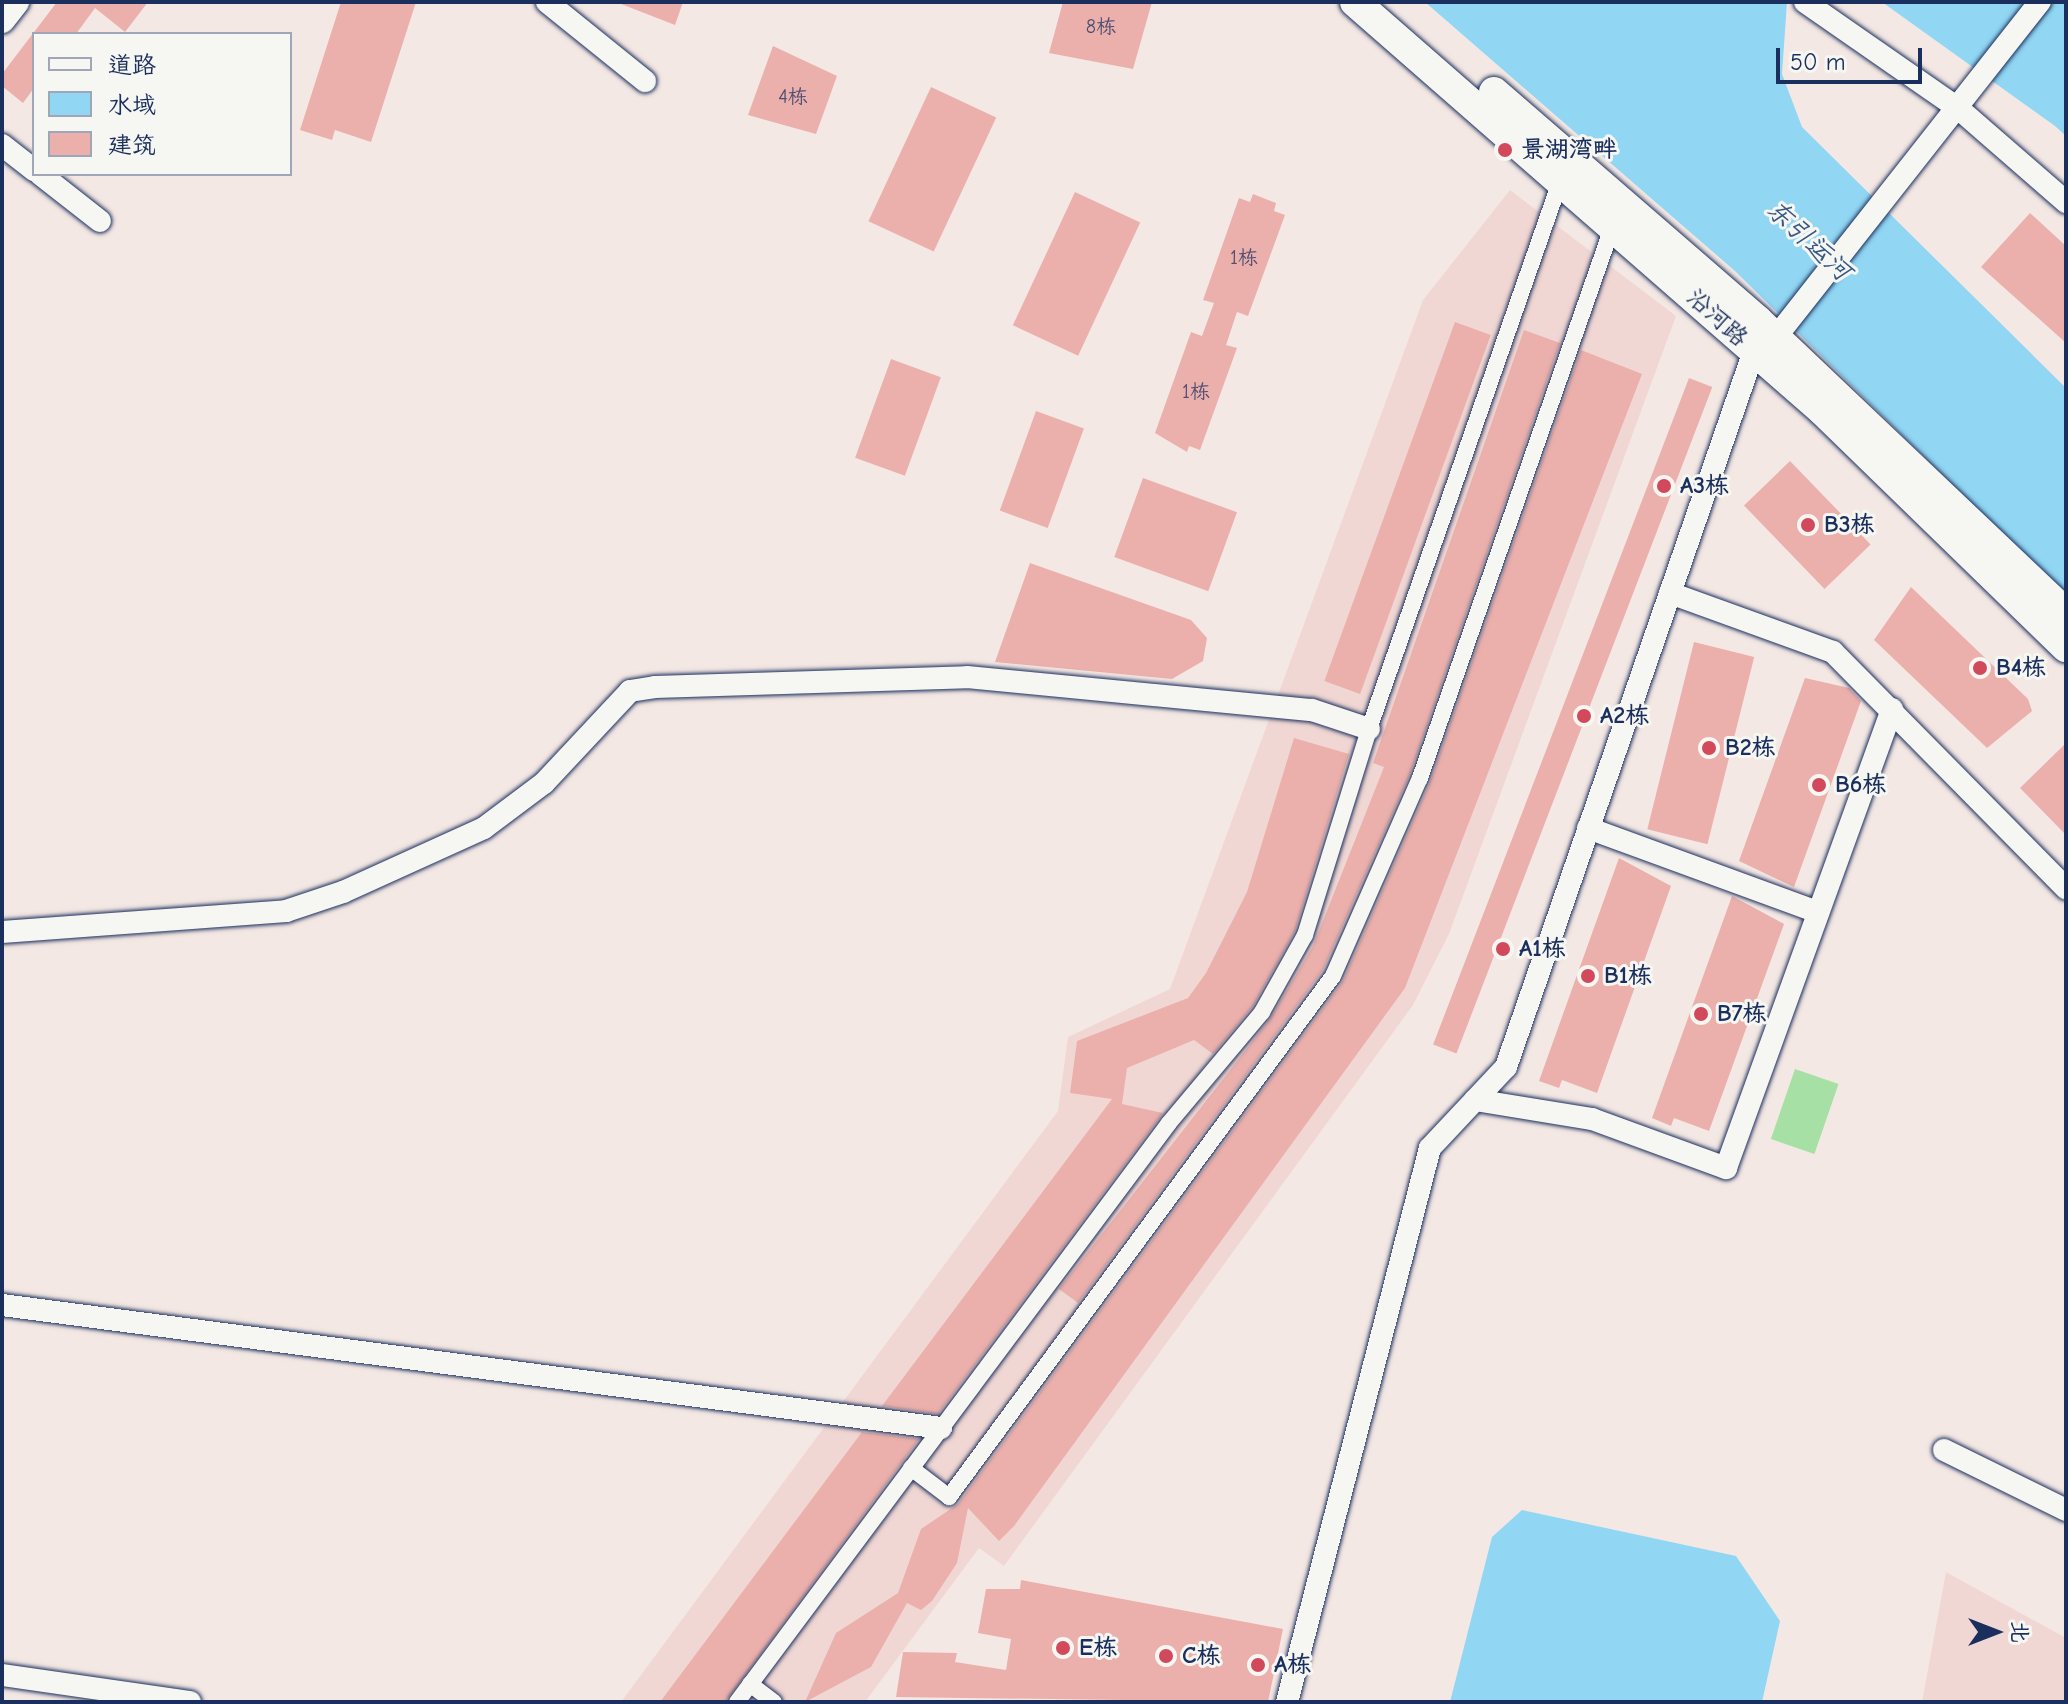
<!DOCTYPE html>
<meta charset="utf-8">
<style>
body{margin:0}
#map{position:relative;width:2068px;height:1704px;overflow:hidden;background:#f4e8e4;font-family:"Comic Neue","LXGW WenKai TC",sans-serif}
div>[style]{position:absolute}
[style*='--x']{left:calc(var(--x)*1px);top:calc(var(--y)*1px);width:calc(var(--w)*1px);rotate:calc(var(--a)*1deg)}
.built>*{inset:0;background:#f1d7d3}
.green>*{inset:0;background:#a6e0a5;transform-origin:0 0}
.water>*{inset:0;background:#91d6f3}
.building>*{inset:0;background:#ebb0ac;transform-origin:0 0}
.roads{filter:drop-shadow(0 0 2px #1b2f5e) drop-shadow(0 0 2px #1b2f5e)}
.pedestrian>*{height:16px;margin:-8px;padding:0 8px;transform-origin:8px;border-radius:8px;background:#f6f6f2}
.minor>*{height:22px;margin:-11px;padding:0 11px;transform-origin:11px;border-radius:11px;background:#f6f6f2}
.tertiary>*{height:26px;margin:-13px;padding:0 13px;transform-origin:13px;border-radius:13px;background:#f6f6f2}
.secondary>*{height:30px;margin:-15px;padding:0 15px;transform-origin:15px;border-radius:15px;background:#f6f6f2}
.dots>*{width:22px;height:22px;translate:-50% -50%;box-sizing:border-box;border:4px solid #f6f6f2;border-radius:50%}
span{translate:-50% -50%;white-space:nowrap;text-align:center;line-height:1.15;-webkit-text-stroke:6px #f6f6f2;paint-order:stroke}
.number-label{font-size:20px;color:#4f4f72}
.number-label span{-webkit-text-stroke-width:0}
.poi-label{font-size:24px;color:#1b2f5e;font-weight:700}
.left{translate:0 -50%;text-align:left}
.street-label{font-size:24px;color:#1b2f5e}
.water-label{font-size:26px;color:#385983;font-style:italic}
.frame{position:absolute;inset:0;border:4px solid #1b2f5e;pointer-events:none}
.legend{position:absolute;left:32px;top:32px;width:260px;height:144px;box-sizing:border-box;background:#f6f6f2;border:2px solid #9ea6b7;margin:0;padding:10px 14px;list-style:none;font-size:24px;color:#1b2f5e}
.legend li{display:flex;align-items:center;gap:16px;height:40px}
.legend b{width:40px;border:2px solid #9ea6b7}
.north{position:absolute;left:1956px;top:1592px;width:80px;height:80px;-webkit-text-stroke:6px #f6f6f2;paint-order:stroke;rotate:90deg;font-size:22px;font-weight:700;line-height:32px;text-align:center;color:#1b2f5e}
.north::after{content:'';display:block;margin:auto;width:28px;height:36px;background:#1b2f5e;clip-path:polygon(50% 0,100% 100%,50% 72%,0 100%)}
.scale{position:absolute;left:1776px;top:48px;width:146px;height:36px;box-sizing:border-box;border:4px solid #1b2f5e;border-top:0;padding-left:10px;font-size:24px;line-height:28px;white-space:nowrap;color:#1b2f5e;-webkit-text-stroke:6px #f6f6f2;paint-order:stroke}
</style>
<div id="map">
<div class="built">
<div style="clip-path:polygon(1510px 190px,1676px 316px,1449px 934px,1413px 1005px,1004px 1566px,979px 1548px,865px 1702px,621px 1702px,1058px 1111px,1068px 1037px,1170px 989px,1423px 300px)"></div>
<div style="clip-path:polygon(1946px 1572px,2066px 1638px,2066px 1702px,1922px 1702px)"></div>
</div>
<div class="green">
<div style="left:1795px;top:1069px;width:46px;height:74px;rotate:19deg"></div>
</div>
<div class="water">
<div style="clip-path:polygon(1425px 2px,1787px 2px,1782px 74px,1802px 127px,2066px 388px,2066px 596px,1735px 271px)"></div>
<div style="clip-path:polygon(1882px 2px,2066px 2px,2066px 136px,2055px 126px)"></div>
<div style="clip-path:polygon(1522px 1510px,1736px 1556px,1780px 1621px,1762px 1702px,1450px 1702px,1492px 1537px)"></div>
</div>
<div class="building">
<div style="clip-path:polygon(57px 2px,148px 2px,125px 32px,95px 8px,76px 34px,34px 34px,34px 88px,23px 103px,2px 86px,2px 74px)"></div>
<div style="clip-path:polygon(341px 2px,416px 2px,371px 142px,335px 130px,332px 140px,300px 130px)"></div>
<div style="clip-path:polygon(616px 2px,683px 2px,675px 25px)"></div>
<div style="clip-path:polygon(1063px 2px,1152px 2px,1133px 69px,1049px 53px)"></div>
<div style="clip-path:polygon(773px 46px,837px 76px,816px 134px,748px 115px)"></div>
<div style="left:931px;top:87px;width:72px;height:148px;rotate:25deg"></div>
<div style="left:1075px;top:192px;width:72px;height:147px;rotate:25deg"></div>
<div style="clip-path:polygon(1253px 194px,1276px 203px,1274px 211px,1285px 215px,1248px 316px,1237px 312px,1226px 345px,1237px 348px,1200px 450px,1189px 446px,1187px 452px,1155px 433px,1191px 332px,1202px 336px,1214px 303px,1203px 300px,1239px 198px,1250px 202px)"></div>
<div style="clip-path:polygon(2030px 213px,2066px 246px,2066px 343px,1981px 267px)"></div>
<div style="left:1455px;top:322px;width:38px;height:382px;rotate:20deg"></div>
<div style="clip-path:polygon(1524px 330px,1560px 343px,1410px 774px,1323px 970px,1078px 1303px,1059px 1289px,1270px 1019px,1313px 946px,1384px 767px,1373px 763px)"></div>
<div style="clip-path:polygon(1581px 350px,1642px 374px,1405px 988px,1014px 1526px,999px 1541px,968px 1508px,957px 1563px,932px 1601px,921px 1610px,907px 1603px,871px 1667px,805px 1702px,836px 1633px,898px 1593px,921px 1529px,958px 1504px,1343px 981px,1430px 782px)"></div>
<div style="left:891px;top:359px;width:53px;height:105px;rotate:20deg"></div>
<div style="left:1689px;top:378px;width:25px;height:714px;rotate:21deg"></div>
<div style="left:1036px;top:411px;width:51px;height:106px;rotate:20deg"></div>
<div style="left:1790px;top:461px;width:116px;height:64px;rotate:46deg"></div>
<div style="left:1143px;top:478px;width:100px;height:84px;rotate:20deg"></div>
<div style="clip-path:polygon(1030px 563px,1191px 620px,1207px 638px,1203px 661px,1172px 679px,995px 662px)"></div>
<div style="clip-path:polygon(1911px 587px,2028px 699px,2032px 711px,1987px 748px,1874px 640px)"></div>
<div style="left:1694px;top:642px;width:62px;height:193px;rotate:14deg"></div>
<div style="clip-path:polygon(1805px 678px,1849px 688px,1861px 701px,1794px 887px,1739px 861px)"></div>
<div style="clip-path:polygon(1294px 738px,1349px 754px,1295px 931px,1253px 1006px,1213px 1054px,1194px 1040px,1127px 1068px,1122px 1104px,1163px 1113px,938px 1414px,882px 1406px,1112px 1099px,1070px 1093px,1077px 1041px,1188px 998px,1206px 973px,1247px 892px)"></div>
<div style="clip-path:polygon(2066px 743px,2066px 835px,2020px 788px)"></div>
<div style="clip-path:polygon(1619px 858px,1671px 886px,1597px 1093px,1562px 1080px,1559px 1088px,1539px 1081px)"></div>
<div style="clip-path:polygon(1732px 896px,1784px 924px,1709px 1131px,1674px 1118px,1671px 1126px,1652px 1118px)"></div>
<div style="clip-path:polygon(862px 1432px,919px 1439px,725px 1702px,660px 1702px)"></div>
<div style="clip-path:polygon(1021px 1580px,1283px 1629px,1268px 1702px,896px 1697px,903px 1652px,957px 1653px,955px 1662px,1006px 1670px,1011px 1639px,978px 1633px,986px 1589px,1020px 1589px)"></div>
</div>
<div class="roads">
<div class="pedestrian">
<div style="--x:911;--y:1468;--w:48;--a:37.3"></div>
<div style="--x:949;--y:1497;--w:647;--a:-53.61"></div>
<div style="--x:1333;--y:976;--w:216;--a:-66.3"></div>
<div style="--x:1420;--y:778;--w:586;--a:-70.76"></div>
<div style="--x:750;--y:1684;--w:30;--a:37"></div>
<div style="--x:737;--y:1702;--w:722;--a:-53.27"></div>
<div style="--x:1169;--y:1123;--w:145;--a:-50"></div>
<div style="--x:1262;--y:1012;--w:88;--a:-60.8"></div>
<div style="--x:1305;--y:935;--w:216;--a:-72.7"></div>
<div style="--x:1369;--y:729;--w:583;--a:-70.76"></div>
</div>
<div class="minor">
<div style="--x:547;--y:2;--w:126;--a:38.9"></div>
<div style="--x:1805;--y:2;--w:188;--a:34.8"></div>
<div style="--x:1959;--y:109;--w:142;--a:41"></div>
<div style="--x:2;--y:145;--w:41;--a:38"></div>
<div style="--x:40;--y:174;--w:76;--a:38.1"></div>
<div style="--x:1670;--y:593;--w:173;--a:19.9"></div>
<div style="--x:1833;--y:652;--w:332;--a:45.4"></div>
<div style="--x:1588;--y:828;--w:245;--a:20.1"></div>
<div style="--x:2;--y:932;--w:285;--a:-4.2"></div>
<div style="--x:286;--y:911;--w:60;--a:-18.4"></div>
<div style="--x:343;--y:892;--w:155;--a:-24.4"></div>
<div style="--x:484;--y:828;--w:75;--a:-36.9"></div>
<div style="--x:544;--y:783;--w:126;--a:-46.9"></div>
<div style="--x:630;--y:691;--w:25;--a:-9"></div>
<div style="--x:655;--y:687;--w:312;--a:-1.8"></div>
<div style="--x:967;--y:677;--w:347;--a:5.5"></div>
<div style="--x:1312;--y:710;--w:60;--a:18.4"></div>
<div style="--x:1475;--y:1100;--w:119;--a:9.2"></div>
<div style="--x:1592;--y:1119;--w:143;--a:20.1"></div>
<div style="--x:1726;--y:1168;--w:488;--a:-70.1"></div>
<div style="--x:2;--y:1305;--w:947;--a:7.46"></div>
<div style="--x:1944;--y:1450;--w:136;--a:26.2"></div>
<div style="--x:2;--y:1675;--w:190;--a:8.2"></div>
<div style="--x:1287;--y:1702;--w:572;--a:-75.53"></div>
<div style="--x:1430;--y:1148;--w:111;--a:-46.8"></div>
<div style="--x:1506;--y:1067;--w:758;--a:-70.9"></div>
<div style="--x:1754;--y:351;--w:26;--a:-32"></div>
<div style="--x:1776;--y:337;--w:427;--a:-51.8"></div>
</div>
<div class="tertiary">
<div style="--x:2;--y:20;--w:23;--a:-52"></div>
</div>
<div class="secondary">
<div style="--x:1355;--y:2;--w:622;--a:41.15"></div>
<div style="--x:1823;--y:411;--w:339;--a:44.2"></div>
<div style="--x:1494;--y:92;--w:349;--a:40.9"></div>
<div style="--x:1758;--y:321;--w:424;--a:43.5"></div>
</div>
</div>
<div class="dots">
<div style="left:1505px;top:150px;background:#d1495b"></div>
<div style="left:1664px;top:486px;background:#d1495b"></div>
<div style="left:1808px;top:525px;background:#d1495b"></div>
<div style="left:1980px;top:668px;background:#d1495b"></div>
<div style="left:1584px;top:716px;background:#d1495b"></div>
<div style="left:1709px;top:748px;background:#d1495b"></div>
<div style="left:1819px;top:785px;background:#d1495b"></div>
<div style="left:1503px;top:949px;background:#d1495b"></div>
<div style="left:1588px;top:976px;background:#d1495b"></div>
<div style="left:1701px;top:1014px;background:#d1495b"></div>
<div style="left:1063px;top:1648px;background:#d1495b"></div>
<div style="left:1166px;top:1656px;background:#d1495b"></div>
<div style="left:1258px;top:1665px;background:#d1495b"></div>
</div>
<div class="number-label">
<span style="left:1101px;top:26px">8栋</span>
<span style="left:793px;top:96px">4栋</span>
<span style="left:1244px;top:257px">1栋</span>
<span style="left:1196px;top:391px">1栋</span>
</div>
<div class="poi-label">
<span class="left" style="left:1521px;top:150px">景湖湾畔</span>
<span class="left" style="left:1680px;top:486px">A3栋</span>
<span class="left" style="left:1824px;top:525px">B3栋</span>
<span class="left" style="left:1996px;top:668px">B4栋</span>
<span class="left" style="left:1600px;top:716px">A2栋</span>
<span class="left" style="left:1725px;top:748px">B2栋</span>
<span class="left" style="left:1835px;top:785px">B6栋</span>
<span class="left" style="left:1519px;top:949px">A1栋</span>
<span class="left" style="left:1604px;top:976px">B1栋</span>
<span class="left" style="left:1717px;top:1014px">B7栋</span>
<span class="left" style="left:1079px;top:1648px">E栋</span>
<span class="left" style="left:1182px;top:1656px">C栋</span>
<span class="left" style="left:1274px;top:1665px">A栋</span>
</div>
<div class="street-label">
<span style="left:1717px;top:318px;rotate:42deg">沿河路</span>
</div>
<div class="water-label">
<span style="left:1808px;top:241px;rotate:43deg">东引运河</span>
</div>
<div class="frame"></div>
<ul class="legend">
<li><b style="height:10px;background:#f6f6f2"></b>道路</li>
<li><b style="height:22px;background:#91d6f3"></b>水域</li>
<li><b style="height:22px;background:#ebb0ac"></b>建筑</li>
</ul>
<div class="north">北</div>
<div class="scale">50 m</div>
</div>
